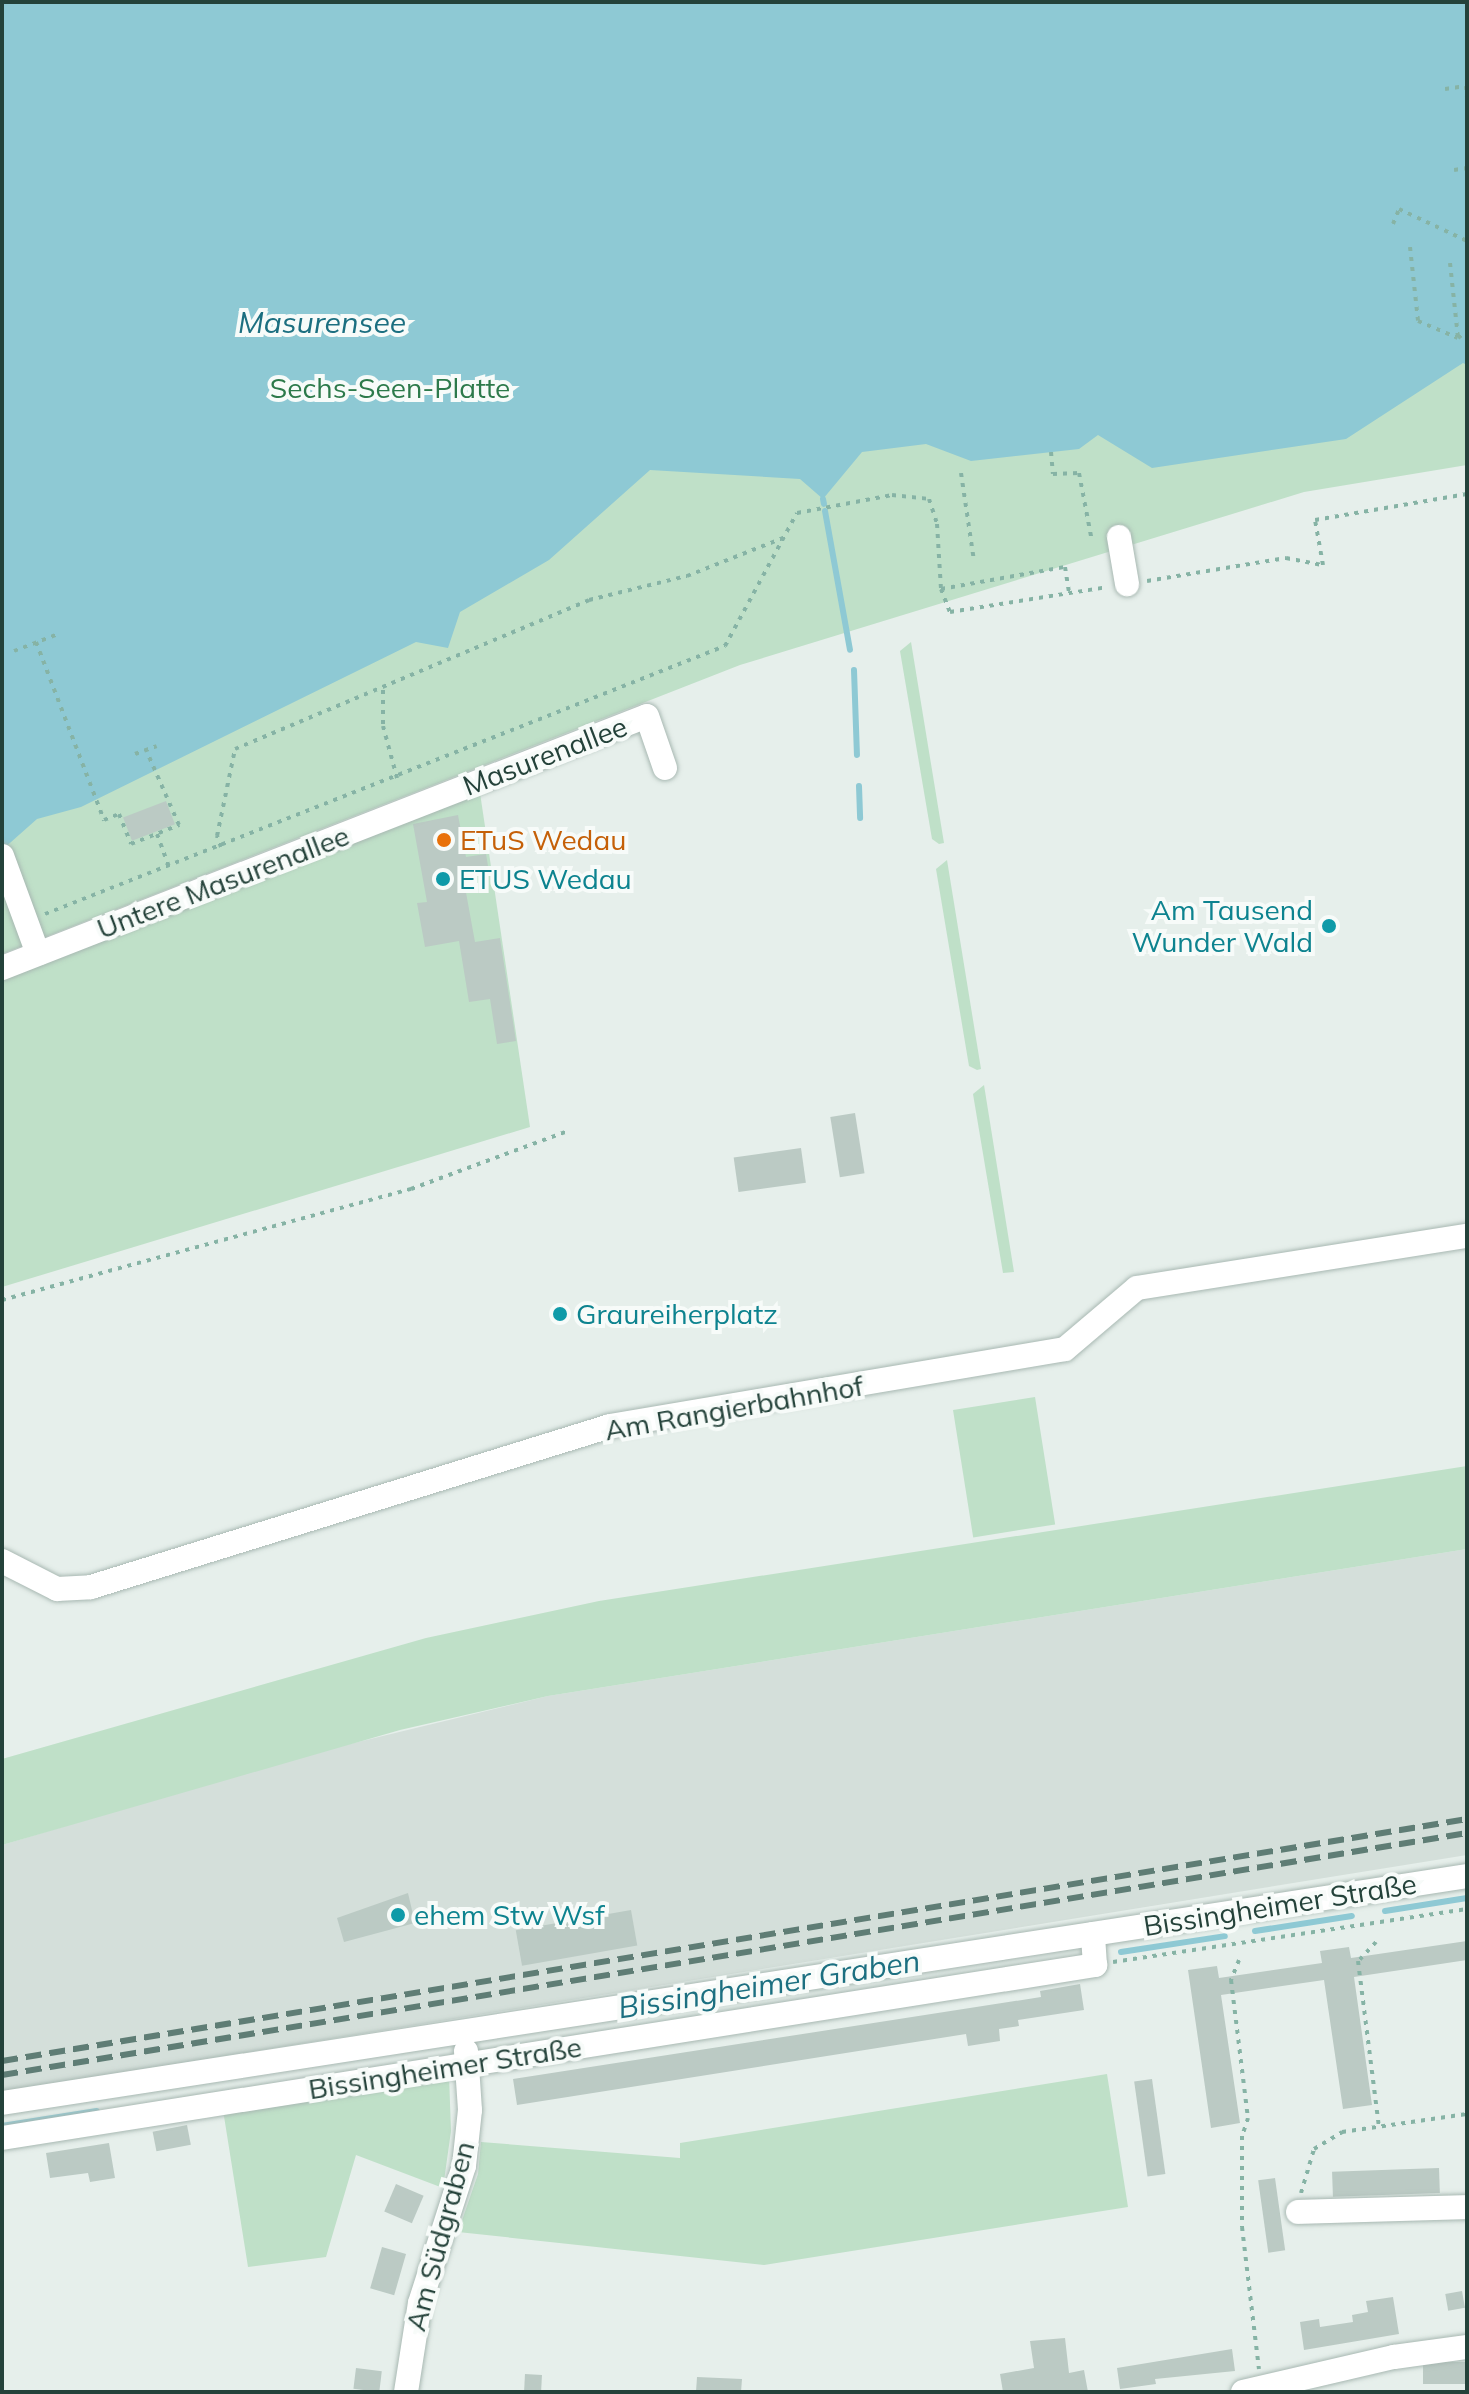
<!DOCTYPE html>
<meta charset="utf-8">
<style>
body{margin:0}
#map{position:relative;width:1469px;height:2394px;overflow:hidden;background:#e6efeb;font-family:Mulish,sans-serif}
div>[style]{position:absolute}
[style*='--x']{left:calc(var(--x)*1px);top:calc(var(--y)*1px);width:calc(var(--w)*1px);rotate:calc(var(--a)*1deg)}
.built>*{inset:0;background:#d4dfda}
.green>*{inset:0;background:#bfe0c8;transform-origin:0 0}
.water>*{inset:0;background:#8ec9d4}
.stream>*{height:6px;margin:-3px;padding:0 3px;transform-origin:3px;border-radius:3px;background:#8ec9d4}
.building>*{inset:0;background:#bbcac4;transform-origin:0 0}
.path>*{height:4px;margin-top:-2px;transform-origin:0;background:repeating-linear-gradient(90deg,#86b3a5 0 4px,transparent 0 10px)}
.roads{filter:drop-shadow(0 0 2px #a8b8b2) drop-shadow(0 0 2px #a8b8b2)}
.minor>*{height:24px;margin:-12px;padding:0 12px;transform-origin:12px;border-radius:12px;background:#fff}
.rail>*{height:6px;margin-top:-3px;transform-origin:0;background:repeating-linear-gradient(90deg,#5f7d75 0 16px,transparent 0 24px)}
.dots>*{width:22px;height:22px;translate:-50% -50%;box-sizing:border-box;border:4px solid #f7fbf9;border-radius:50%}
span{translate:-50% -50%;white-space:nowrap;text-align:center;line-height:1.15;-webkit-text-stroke:8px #f7fbf9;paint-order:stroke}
.park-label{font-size:28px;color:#2d7a4b}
.street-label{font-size:28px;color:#24423a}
.food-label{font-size:28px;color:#c56008}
.left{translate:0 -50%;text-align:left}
.culture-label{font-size:28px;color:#0d838f}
.right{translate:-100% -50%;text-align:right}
.water-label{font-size:30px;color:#1c6f80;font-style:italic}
.frame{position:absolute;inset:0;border:4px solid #24423a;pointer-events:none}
</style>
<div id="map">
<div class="built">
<div style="clip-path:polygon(1467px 1549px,1467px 1855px,2px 2092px,2px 1845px,300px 1756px,548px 1696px)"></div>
</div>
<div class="green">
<div style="clip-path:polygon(2px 2px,1467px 2px,1467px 465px,1304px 492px,740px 665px,2px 954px)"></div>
<div style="clip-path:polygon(911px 642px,944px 843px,939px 844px,932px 839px,900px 651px)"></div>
<div style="clip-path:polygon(480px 793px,530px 1127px,2px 1287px,2px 980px)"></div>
<div style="clip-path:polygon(947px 860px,981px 1069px,977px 1070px,969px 1066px,936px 869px)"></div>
<div style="clip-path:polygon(984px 1085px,1014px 1272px,1003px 1273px,973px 1094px)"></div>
<div style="left:1035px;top:1397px;width:129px;height:83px;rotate:81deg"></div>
<div style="clip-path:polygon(1467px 1466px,1467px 1549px,548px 1696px,400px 1730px,2px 1845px,2px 1759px,426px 1638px,599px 1601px)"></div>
<div style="clip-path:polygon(1107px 2074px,1128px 2207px,764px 2265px,458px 2232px,478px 2174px,481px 2142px,680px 2158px,680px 2143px)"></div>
<div style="clip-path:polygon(449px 2075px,451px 2131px,443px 2188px,356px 2155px,326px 2257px,248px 2267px,223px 2110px)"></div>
</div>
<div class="water">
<div style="clip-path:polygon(2px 2px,1467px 2px,1467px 365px,1463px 363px,1346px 439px,1152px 468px,1098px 435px,1079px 449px,971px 461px,926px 444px,862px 452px,823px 499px,800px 479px,650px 470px,549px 560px,460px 612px,448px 648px,416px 642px,81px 807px,37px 819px,2px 850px)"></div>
</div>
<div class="stream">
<div style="--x:823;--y:499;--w:5;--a:79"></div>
<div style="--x:825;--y:511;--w:141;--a:79.8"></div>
<div style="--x:854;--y:670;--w:85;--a:88"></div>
<div style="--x:859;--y:786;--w:32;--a:88"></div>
<div style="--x:1385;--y:1911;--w:83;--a:-9"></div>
<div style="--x:1255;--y:1931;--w:98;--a:-8.8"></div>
<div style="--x:1121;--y:1952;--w:105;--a:-8.7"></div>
<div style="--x:2;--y:2126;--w:96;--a:-9"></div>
</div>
<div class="building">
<div style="left:166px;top:801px;width:25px;height:46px;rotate:69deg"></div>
<div style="clip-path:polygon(458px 815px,466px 857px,486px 854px,489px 872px,463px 876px,475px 942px,500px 938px,516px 1041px,497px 1044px,490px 999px,469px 1002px,459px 941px,425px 947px,417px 903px,427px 902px,413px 824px)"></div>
<div style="left:855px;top:1113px;width:61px;height:25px;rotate:81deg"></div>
<div style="left:801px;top:1148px;width:35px;height:68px;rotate:82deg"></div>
<div style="clip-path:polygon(408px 1893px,415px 1923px,344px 1942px,337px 1918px)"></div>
<div style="left:631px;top:1910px;width:36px;height:117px;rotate:80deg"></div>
<div style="clip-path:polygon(1467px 1941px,1467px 1960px,1354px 1977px,1372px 2105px,1343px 2109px,1324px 1980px,1221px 1995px,1240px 2123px,1211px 2128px,1188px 1970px,1217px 1966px,1219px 1978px,1322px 1963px,1320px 1951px,1349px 1947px,1351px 1958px)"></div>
<div style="clip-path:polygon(1080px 1984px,1084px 2010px,1018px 2020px,1019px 2026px,999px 2029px,1000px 2041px,968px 2046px,966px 2034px,517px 2105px,513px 2079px,1041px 1997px,1040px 1991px)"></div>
<div style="left:1152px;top:2079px;width:96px;height:18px;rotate:82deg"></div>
<div style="left:187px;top:2125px;width:20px;height:35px;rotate:79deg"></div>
<div style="clip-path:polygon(109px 2143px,115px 2178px,90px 2182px,88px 2173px,50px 2178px,46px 2153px)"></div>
<div style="left:1439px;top:2168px;width:25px;height:107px;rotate:88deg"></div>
<div style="left:1275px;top:2178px;width:73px;height:17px;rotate:82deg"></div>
<div style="left:396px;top:2184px;width:30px;height:30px;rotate:23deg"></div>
<div style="left:382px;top:2247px;width:25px;height:43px;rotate:16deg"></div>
<div style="left:1462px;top:2291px;width:17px;height:17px;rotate:80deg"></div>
<div style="clip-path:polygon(1393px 2297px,1399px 2334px,1304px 2350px,1300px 2322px,1319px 2319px,1320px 2327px,1353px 2322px,1352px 2315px,1368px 2312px,1366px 2301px)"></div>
<div style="clip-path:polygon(1065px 2338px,1069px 2373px,1084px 2370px,1088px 2392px,1003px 2392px,1000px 2374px,1034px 2368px,1030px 2341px)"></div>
<div style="clip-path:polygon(1232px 2349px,1235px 2371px,1155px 2379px,1156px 2384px,1120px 2389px,1117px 2368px)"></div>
<div style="left:1467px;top:2362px;width:22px;height:44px;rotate:90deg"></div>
<div style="left:356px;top:2368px;width:26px;height:21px;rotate:7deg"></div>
<div style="left:525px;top:2374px;width:17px;height:18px;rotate:3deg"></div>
<div style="clip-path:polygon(697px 2377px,742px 2379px,741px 2392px,696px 2392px)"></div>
</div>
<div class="path">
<div style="--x:1445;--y:89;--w:21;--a:-8"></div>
<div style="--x:1466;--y:86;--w:11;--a:85"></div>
<div style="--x:1454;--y:170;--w:13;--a:-9"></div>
<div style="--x:1393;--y:224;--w:16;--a:-68"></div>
<div style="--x:1399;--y:209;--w:75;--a:25.2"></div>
<div style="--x:1410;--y:247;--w:74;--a:83.8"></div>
<div style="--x:1418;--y:321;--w:43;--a:23"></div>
<div style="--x:1458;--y:338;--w:11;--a:-38"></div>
<div style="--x:1450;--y:263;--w:75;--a:83.9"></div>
<div style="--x:1051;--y:452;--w:22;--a:85"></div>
<div style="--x:1053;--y:474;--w:26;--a:-2"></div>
<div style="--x:1079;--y:473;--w:69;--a:79.2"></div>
<div style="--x:961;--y:473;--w:89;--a:81.6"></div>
<div style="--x:1147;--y:581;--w:141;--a:-9.4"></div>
<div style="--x:1286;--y:558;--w:38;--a:11"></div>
<div style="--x:1323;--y:565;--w:46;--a:-100.1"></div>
<div style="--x:1315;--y:520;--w:154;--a:-9.7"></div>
<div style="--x:941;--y:589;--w:126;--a:-10.1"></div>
<div style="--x:1065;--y:567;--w:26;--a:81"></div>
<div style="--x:36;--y:642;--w:191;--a:69.1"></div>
<div style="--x:104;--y:820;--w:16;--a:-22"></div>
<div style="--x:119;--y:814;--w:32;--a:68"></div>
<div style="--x:131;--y:844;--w:52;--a:-21.6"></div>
<div style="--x:179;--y:825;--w:82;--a:-113.7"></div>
<div style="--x:14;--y:651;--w:47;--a:-21.1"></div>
<div style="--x:383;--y:690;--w:36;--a:90"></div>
<div style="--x:383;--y:726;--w:54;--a:74.9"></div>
<div style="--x:135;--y:754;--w:23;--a:-20"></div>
<div style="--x:157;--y:834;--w:35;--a:70"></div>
<div style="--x:221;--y:847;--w:12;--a:-110"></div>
<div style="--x:217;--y:836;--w:89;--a:-78.3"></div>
<div style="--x:235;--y:749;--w:384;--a:-22.8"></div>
<div style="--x:589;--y:600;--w:101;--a:-13.8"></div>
<div style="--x:687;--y:576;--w:103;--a:-21.6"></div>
<div style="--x:45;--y:914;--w:731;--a:-21.51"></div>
<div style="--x:725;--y:646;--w:151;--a:-61.6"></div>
<div style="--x:797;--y:513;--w:97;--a:-10.7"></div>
<div style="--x:892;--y:495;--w:37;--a:6"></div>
<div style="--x:929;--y:499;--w:26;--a:72"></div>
<div style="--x:937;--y:524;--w:65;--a:86.5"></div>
<div style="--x:941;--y:589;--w:25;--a:69"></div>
<div style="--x:950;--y:612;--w:159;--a:-9"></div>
<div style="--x:2;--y:1300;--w:424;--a:-15.2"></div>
<div style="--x:411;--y:1189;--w:167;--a:-20.3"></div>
<div style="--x:1376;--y:1942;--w:26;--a:133"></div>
<div style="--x:1358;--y:1961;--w:167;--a:82.8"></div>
<div style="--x:1239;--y:1960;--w:22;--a:112"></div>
<div style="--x:1231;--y:1980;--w:139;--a:83"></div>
<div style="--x:1248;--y:2118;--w:19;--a:108"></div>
<div style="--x:1242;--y:2136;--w:91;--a:90"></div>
<div style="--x:1242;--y:2227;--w:143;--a:83.2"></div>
<div style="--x:1113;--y:1962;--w:358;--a:-8.5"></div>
<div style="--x:1301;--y:2193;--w:46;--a:-73.5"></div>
<div style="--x:1314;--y:2149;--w:33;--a:-31"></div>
<div style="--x:1342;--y:2132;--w:126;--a:-8.2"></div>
</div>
<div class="roads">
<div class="minor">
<div style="--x:1119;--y:537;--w:48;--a:80.3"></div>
<div style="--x:2;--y:856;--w:104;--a:69.8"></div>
<div style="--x:2;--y:968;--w:692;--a:-21.34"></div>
<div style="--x:647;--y:716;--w:55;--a:70.9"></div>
<div style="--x:2;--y:1561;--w:62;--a:27"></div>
<div style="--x:57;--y:1589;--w:34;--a:-3"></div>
<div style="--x:91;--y:1587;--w:543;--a:-17.23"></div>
<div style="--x:610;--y:1426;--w:461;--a:-9.6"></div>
<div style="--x:1065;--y:1349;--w:94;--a:-40.3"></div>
<div style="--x:1137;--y:1288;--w:334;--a:-9"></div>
<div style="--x:2;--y:2103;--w:1482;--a:-8.81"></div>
<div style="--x:2;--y:2138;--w:1107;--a:-8.99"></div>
<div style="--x:1095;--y:1965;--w:31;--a:-94"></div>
<div style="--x:1298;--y:2212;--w:169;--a:-1.7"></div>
<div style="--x:406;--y:2392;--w:90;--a:-81.1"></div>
<div style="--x:420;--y:2303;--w:144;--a:-72.2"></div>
<div style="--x:464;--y:2166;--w:56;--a:-83.9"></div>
<div style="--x:470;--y:2110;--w:59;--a:-93.9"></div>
<div style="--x:1243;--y:2392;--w:155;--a:-13.1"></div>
<div style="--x:1394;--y:2357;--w:74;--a:-7.8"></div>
</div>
</div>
<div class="rail">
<div style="--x:2;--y:2061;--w:1485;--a:-9.38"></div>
<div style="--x:2;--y:2075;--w:1485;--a:-9.38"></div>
</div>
<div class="dots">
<div style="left:444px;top:840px;background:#e8710a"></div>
<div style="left:443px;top:879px;background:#0f9aa8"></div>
<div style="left:1329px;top:926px;background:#0f9aa8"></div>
<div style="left:560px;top:1314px;background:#0f9aa8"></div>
<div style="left:398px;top:1915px;background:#0f9aa8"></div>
</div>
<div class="park-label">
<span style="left:390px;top:388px">Sechs-Seen-Platte</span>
</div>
<div class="street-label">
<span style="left:545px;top:756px;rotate:-21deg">Masurenallee</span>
<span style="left:223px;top:882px;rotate:-21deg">Untere Masurenallee</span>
<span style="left:734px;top:1408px;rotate:-10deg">Am Rangierbahnhof</span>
<span style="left:1280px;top:1905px;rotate:-9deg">Bissingheimer Straße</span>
<span style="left:445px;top:2068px;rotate:-9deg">Bissingheimer Straße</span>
<span style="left:440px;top:2236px;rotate:-75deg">Am Südgraben</span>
</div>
<div class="food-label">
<span class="left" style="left:460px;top:840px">ETuS Wedau</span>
</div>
<div class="culture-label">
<span class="left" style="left:459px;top:879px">ETUS Wedau</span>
<span class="right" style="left:1313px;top:926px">Am Tausend<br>Wunder Wald</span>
<span class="left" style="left:576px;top:1314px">Graureiherplatz</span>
<span class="left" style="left:414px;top:1915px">ehem Stw Wsf</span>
</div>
<div class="water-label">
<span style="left:322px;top:322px">Masurensee</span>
<span style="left:769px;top:1984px;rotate:-9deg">Bissingheimer Graben</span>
</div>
<div class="frame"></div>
</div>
